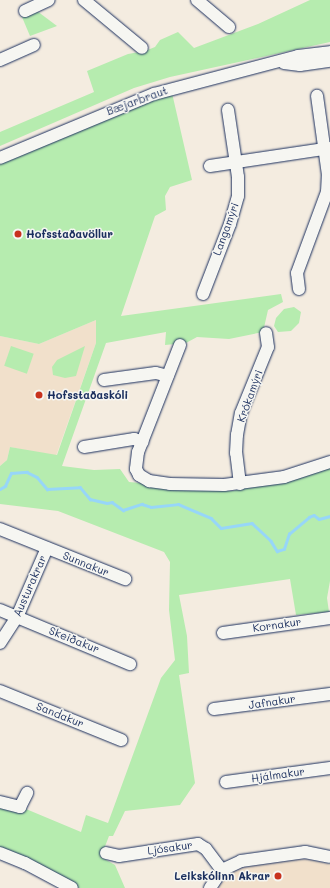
<!DOCTYPE html>
<meta charset="utf-8">
<style>
body{margin:0}
#map{position:relative;width:330px;height:888px;overflow:hidden;background:#f4ece0;font-family:Mali,sans-serif}
div>[style]{position:absolute}
[style*='--x']{left:calc(var(--x)*1px);top:calc(var(--y)*1px);width:calc(var(--w)*1px);rotate:calc(var(--a)*1deg)}
.built>*{inset:0;background:#f1e0cb}
.green>*{inset:0;background:#b6ecaf;transform-origin:0 0}
.stream>*{height:2.5px;margin:-1.25px;padding:0 1.25px;transform-origin:1.25px;border-radius:1.25px;background:#97d6f8}
.roads{filter:drop-shadow(0 0 1px #1b2f5e) drop-shadow(0 0 1px #1b2f5e)}
.minor>*{height:12px;margin:-6px;padding:0 6px;transform-origin:6px;border-radius:6px;background:#f6f6f2}
.dots>*{width:11px;height:11px;translate:-50% -50%;box-sizing:border-box;border:2px solid #f6f6f2;border-radius:50%}
span{translate:-50% -50%;white-space:nowrap;text-align:center;line-height:1.15;-webkit-text-stroke:3px #f6f6f2;paint-order:stroke}
.street-label{font-size:11px;color:#1b2f5e}
.poi-label{font-size:11px;color:#1b2f5e;font-weight:700}
.left{translate:0 -50%;text-align:left}
.right{translate:-100% -50%;text-align:right}
</style>
<div id="map">
<div class="built">
<div style="clip-path:polygon(96px 320px,96px 343px,56px 456px,10px 447px,7px 460px,0 466px,0 336px,39px 344px)"></div>
<div style="clip-path:polygon(304px 858px,330px 864px,330px 888px,218px 888px,229px 873px,244px 865px)"></div>
</div>
<div class="green">
<div style="clip-path:polygon(310px 0,330px 0,330px 42px,170px 77px,134px 88px,0 146px,0 132px,94px 92px,87px 71px,128px 54px,145px 51px,155px 47px,160px 40px,178px 32px,194px 48px,258px 24px)"></div>
<div style="clip-path:polygon(37px 11px,57px 26px,30px 36px,22px 17px)"></div>
<div style="clip-path:polygon(172px 93px,192px 180px,170px 187px,165px 196px,166px 210px,155px 216px,121px 316px,281px 294px,283px 302px,268px 310px,263px 332px,229px 339px,197px 337px,186px 343px,165px 345px,166px 332px,106px 343px,62px 466px,94px 470px,120px 469px,129px 482px,232px 491px,330px 466px,330px 581px,327px 598px,329px 612px,296px 615px,290px 579px,179px 595px,187px 636px,189px 673px,179px 675px,195px 783px,180px 805px,125px 811px,113px 836px,109px 836px,101px 857px,115px 865px,125px 888px,79px 888px,0 848px,0 804px,23px 813px,26px 809px,81px 832px,86px 815px,108px 823px,161px 678px,175px 660px,169px 610px,170px 562px,164px 552px,58px 511px,0 504px,0 466px,7px 460px,10px 447px,57px 455px,96px 343px,96px 320px,39px 344px,0 336px,0 161px)"></div>
<div style="clip-path:polygon(294px 307px,301px 312px,299px 323px,291px 331px,278px 332px,274px 326px,276px 318px,284px 309px)"></div>
<div style="left:11px;top:346px;width:24px;height:21px;rotate:19deg"></div>
<div style="clip-path:polygon(85px 346px,76px 376px,65px 378px,53px 375px,52px 367px,57px 360px)"></div>
</div>
<div class="stream">
<div style="--x:0;--y:489;--w:6;--a:-31"></div>
<div style="--x:5;--y:486;--w:14;--a:-65"></div>
<div style="--x:11;--y:473;--w:16;--a:-4"></div>
<div style="--x:27;--y:472;--w:11;--a:27"></div>
<div style="--x:37;--y:477;--w:16;--a:50"></div>
<div style="--x:47;--y:489;--w:33;--a:-3"></div>
<div style="--x:80;--y:487;--w:16;--a:50"></div>
<div style="--x:90;--y:499;--w:17;--a:13"></div>
<div style="--x:107;--y:503;--w:5;--a:-11"></div>
<div style="--x:112;--y:502;--w:14;--a:36"></div>
<div style="--x:123;--y:510;--w:20;--a:-18"></div>
<div style="--x:142;--y:504;--w:9;--a:18"></div>
<div style="--x:151;--y:507;--w:27;--a:-6"></div>
<div style="--x:178;--y:504;--w:36;--a:23"></div>
<div style="--x:211;--y:518;--w:14;--a:45"></div>
<div style="--x:221;--y:528;--w:31;--a:-9"></div>
<div style="--x:252;--y:523;--w:26;--a:43"></div>
<div style="--x:271;--y:541;--w:12;--a:59"></div>
<div style="--x:277;--y:551;--w:7;--a:-16"></div>
<div style="--x:284;--y:549;--w:16;--a:-72"></div>
<div style="--x:289;--y:534;--w:26;--a:-40"></div>
<div style="--x:309;--y:517;--w:5;--a:-22"></div>
<div style="--x:314;--y:515;--w:6;--a:39"></div>
<div style="--x:319;--y:519;--w:11;--a:-15"></div>
</div>
<div class="roads">
<div class="minor">
<div style="--x:84;--y:0;--w:75;--a:39.6"></div>
<div style="--x:197;--y:0;--w:42;--a:40.2"></div>
<div style="--x:25;--y:11;--w:26;--a:-25"></div>
<div style="--x:0;--y:60;--w:37;--a:-24"></div>
<div style="--x:284;--y:63;--w:16;--a:7"></div>
<div style="--x:300;--y:65;--w:30;--a:-8"></div>
<div style="--x:0;--y:158;--w:167;--a:-22.6"></div>
<div style="--x:154;--y:94;--w:149;--a:-14.8"></div>
<div style="--x:298;--y:56;--w:32;--a:-7"></div>
<div style="--x:210;--y:166;--w:121;--a:-8.5"></div>
<div style="--x:299;--y:289;--w:16;--a:-97"></div>
<div style="--x:297;--y:273;--w:86;--a:-69.7"></div>
<div style="--x:327;--y:192;--w:17;--a:-87"></div>
<div style="--x:328;--y:175;--w:80;--a:-97.9"></div>
<div style="--x:203;--y:294;--w:75;--a:-68.9"></div>
<div style="--x:230;--y:224;--w:29;--a:-74"></div>
<div style="--x:238;--y:196;--w:19;--a:-90"></div>
<div style="--x:238;--y:177;--w:68;--a:-98.5"></div>
<div style="--x:180;--y:345;--w:115;--a:111.4"></div>
<div style="--x:138;--y:452;--w:17;--a:97"></div>
<div style="--x:136;--y:469;--w:7;--a:63"></div>
<div style="--x:139;--y:475;--w:12;--a:31"></div>
<div style="--x:149;--y:481;--w:21;--a:8"></div>
<div style="--x:170;--y:484;--w:54;--a:1.1"></div>
<div style="--x:224;--y:485;--w:61;--a:-7.6"></div>
<div style="--x:284;--y:477;--w:48;--a:-18.1"></div>
<div style="--x:104;--y:380;--w:52;--a:-7.7"></div>
<div style="--x:156;--y:373;--w:12;--a:14"></div>
<div style="--x:84;--y:447;--w:51;--a:-9.1"></div>
<div style="--x:134;--y:439;--w:9;--a:18"></div>
<div style="--x:240;--y:484;--w:31;--a:-97"></div>
<div style="--x:236;--y:453;--w:18;--a:-87"></div>
<div style="--x:237;--y:435;--w:22;--a:-80"></div>
<div style="--x:241;--y:413;--w:71;--a:-67.8"></div>
<div style="--x:268;--y:347;--w:14;--a:-98"></div>
<div style="--x:0;--y:529;--w:135;--a:21.8"></div>
<div style="--x:0;--y:610;--w:141;--a:22.6"></div>
<div style="--x:223;--y:633;--w:108;--a:-8"></div>
<div style="--x:0;--y:643;--w:31;--a:-57"></div>
<div style="--x:17;--y:617;--w:75;--a:-66.5"></div>
<div style="--x:0;--y:691;--w:131;--a:22"></div>
<div style="--x:214;--y:709;--w:117;--a:-7.4"></div>
<div style="--x:226;--y:782;--w:105;--a:-7.7"></div>
<div style="--x:0;--y:802;--w:21;--a:14"></div>
<div style="--x:20;--y:807;--w:16;--a:-63"></div>
<div style="--x:0;--y:853;--w:27;--a:22"></div>
<div style="--x:25;--y:863;--w:53;--a:28"></div>
<div style="--x:106;--y:853;--w:13;--a:13"></div>
<div style="--x:119;--y:856;--w:80;--a:-8.6"></div>
<div style="--x:198;--y:844;--w:9;--a:32"></div>
<div style="--x:206;--y:849;--w:26;--a:53"></div>
<div style="--x:210;--y:888;--w:22;--a:-56"></div>
<div style="--x:222;--y:870;--w:21;--a:-25"></div>
<div style="--x:241;--y:861;--w:65;--a:-8"></div>
<div style="--x:305;--y:852;--w:25;--a:11"></div>
</div>
</div>
<div class="dots">
<div style="left:18px;top:234px;background:#c8321e"></div>
<div style="left:39px;top:395px;background:#c8321e"></div>
<div style="left:278px;top:876px;background:#c8321e"></div>
</div>
<div class="street-label">
<span style="left:137px;top:101px;rotate:-20deg">Bæjarbraut</span>
<span style="left:226px;top:229px;rotate:-70deg">Langamýri</span>
<span style="left:250px;top:396px;rotate:-70deg">Krókamýri</span>
<span style="left:86px;top:564px;rotate:22deg">Sunnakur</span>
<span style="left:30px;top:586px;rotate:-66deg">Austurakrar</span>
<span style="left:277px;top:625px;rotate:-8deg">Kornakur</span>
<span style="left:74px;top:640px;rotate:22deg">Skeiðakur</span>
<span style="left:272px;top:702px;rotate:-8deg">Jafnakur</span>
<span style="left:60px;top:715px;rotate:22deg">Sandakur</span>
<span style="left:278px;top:775px;rotate:-8deg">Hjálmakur</span>
<span style="left:170px;top:848px;rotate:-8deg">Ljósakur</span>
</div>
<div class="poi-label">
<span class="left" style="left:26px;top:234px">Hofsstaðavöllur</span>
<span class="left" style="left:47px;top:395px">Hofsstaðaskóli</span>
<span class="right" style="left:270px;top:876px">Leikskólinn Akrar</span>
</div>
</div>
